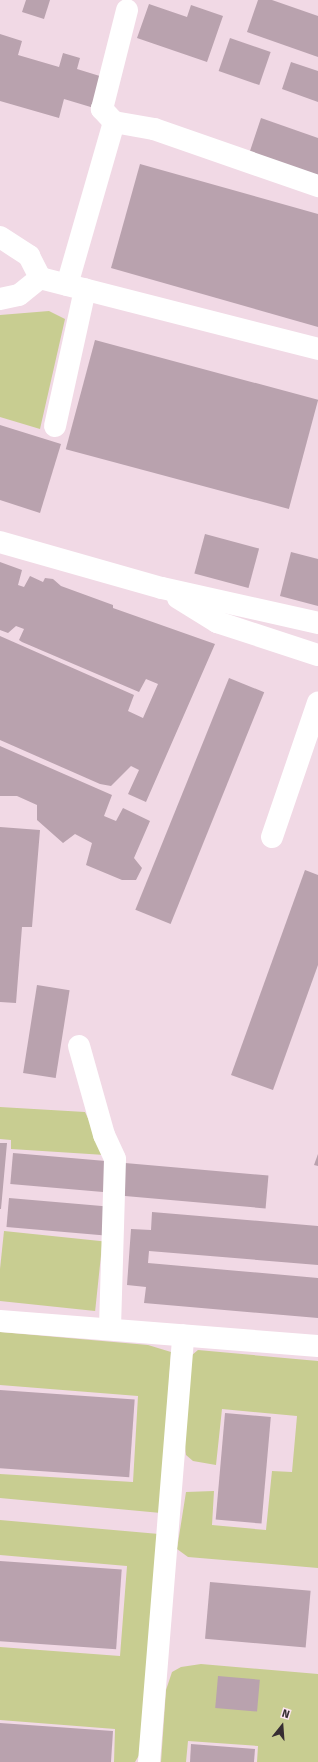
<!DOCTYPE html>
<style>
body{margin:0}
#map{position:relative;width:318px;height:1762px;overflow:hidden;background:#f1d9e5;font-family:"Fira Sans",sans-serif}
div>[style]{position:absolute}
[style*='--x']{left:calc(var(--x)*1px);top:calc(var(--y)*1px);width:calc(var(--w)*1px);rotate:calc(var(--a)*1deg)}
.green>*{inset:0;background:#c8cd91;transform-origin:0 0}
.building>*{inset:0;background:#b9a2ae;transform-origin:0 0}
.minor>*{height:22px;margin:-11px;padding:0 11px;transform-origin:11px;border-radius:11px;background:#fff}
span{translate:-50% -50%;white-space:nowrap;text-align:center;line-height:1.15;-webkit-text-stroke:4px #fee6f2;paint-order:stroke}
.north{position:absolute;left:262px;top:1706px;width:40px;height:40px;-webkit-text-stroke:3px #fee6f2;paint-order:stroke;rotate:17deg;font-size:11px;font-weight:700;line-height:16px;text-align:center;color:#362d32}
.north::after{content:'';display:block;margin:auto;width:14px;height:18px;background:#362d32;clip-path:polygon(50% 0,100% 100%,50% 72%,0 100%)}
</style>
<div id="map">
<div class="green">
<div style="clip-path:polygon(49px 311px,65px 319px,40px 429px,0 417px,0 315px)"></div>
<div style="clip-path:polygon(0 1107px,85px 1112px,105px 1155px,11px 1149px,11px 1140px,0 1139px)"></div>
<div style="left:4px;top:1231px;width:99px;height:70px;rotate:6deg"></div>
<div style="clip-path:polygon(0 1332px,148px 1345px,171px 1352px,161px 1513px,0 1498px,0 1474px,133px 1482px,138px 1396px,0 1385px)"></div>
<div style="clip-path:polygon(198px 1350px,318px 1361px,318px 1568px,188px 1557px,177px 1549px,186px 1492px,214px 1491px,212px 1525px,266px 1530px,272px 1471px,292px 1472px,297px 1416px,222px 1409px,216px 1465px,193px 1461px,186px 1455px,183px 1428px,192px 1355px)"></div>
<div style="clip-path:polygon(0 1520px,159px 1534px,141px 1752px,135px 1762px,114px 1762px,115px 1729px,0 1720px,0 1647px,120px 1656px,127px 1566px,0 1555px)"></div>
<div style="clip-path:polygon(201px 1664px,318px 1674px,318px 1762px,257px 1762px,258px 1746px,188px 1741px,186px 1762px,161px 1762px,166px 1690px,172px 1672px,181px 1667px)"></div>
</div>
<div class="building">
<div style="clip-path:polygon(26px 0,50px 0,44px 19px,22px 12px)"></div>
<div style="clip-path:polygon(258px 0,272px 0,318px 16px,318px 57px,247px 32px)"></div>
<div style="clip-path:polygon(149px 4px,187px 17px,191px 5px,223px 16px,207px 62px,137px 38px)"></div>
<div style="clip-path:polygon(0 34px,22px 41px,18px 55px,59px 67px,63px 53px,80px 58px,77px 69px,103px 77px,94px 108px,64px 99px,59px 118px,0 101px)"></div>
<div style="left:230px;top:38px;width:43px;height:35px;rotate:19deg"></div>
<div style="clip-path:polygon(291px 62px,318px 71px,318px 102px,282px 89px)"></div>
<div style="clip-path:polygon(261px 118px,318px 138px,318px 178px,249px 154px)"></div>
<div style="clip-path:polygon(140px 164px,318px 214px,318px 327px,111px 268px)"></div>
<div style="left:95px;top:340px;width:231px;height:113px;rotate:15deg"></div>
<div style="clip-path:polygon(0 425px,61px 444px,40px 513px,0 500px)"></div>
<div style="left:205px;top:534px;width:56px;height:41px;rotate:15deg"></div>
<div style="clip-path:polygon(291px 552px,318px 559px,318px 606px,280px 596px)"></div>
<div style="clip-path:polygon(0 562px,22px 570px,18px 585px,24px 587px,30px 576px,43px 582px,45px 578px,53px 579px,61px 586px,113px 605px,113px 608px,215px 644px,146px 802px,128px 794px,139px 770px,131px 766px,111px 786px,100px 784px,0 740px,0 636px,134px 695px,128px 711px,143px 718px,158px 684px,146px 679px,139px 692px,22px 642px,19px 640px,24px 629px,16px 626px,8px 633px,0 630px)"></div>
<div style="left:229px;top:678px;width:38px;height:250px;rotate:22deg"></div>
<div style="clip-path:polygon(0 746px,112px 795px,104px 816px,116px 821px,123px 808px,150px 821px,134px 858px,142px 868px,136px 880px,122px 880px,86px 865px,92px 843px,75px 834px,63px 843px,37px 820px,37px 805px,17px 796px,0 796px)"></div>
<div style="clip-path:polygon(0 827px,40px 830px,32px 927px,22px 927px,16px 1003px,0 1002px)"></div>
<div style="clip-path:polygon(305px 870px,318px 875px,318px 965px,273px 1090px,231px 1075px)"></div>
<div style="left:37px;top:985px;width:33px;height:89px;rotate:9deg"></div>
<div style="clip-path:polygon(0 1143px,7px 1143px,1px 1209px,0 1209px)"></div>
<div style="left:13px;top:1153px;width:96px;height:31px;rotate:5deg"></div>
<div style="clip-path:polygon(318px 1154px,318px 1166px,314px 1165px)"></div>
<div style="left:125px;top:1163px;width:144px;height:33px;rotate:5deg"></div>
<div style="left:9px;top:1198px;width:96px;height:29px;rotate:5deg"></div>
<div style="clip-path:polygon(152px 1212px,318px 1226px,318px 1265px,149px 1251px,148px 1263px,318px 1278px,318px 1318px,144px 1303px,146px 1287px,127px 1285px,131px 1229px,151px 1230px)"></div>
<div style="left:0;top:1390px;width:135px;height:78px;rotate:4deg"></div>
<div style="left:225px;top:1413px;width:46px;height:107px;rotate:5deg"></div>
<div style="left:0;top:1561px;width:122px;height:80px;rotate:4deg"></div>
<div style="left:210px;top:1582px;width:101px;height:57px;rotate:5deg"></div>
<div style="left:218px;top:1676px;width:42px;height:32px;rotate:5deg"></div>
<div style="clip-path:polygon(0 1723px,113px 1731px,111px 1762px,0 1762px)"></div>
<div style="clip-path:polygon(191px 1744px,255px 1749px,254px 1762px,190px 1762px)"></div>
</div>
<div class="minor">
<div style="--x:114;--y:122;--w:41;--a:9.9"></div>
<div style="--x:154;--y:129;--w:174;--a:19.2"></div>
<div style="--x:0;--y:237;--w:35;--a:33"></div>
<div style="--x:29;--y:256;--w:25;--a:63"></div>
<div style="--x:40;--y:278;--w:287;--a:14.3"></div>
<div style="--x:67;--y:285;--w:170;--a:-73.9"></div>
<div style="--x:114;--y:122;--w:18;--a:-133"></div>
<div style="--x:102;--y:109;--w:102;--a:-75.8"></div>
<div style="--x:0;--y:299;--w:19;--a:-12"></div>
<div style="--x:19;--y:295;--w:27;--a:-39"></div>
<div style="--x:55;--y:426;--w:140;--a:-77.6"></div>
<div style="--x:0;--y:542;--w:168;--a:15.9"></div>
<div style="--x:162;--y:588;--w:160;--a:12.6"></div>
<div style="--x:178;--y:598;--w:46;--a:31.6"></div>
<div style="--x:217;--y:622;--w:106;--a:18.1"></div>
<div style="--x:272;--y:837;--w:142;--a:-71.1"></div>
<div style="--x:79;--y:1046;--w:92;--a:74.3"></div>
<div style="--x:104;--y:1135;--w:26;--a:65"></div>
<div style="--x:115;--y:1159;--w:170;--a:91.7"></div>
<div style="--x:0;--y:1321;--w:319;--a:4.5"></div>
<div style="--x:149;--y:1762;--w:428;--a:-85.4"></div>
</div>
<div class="north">N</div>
</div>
